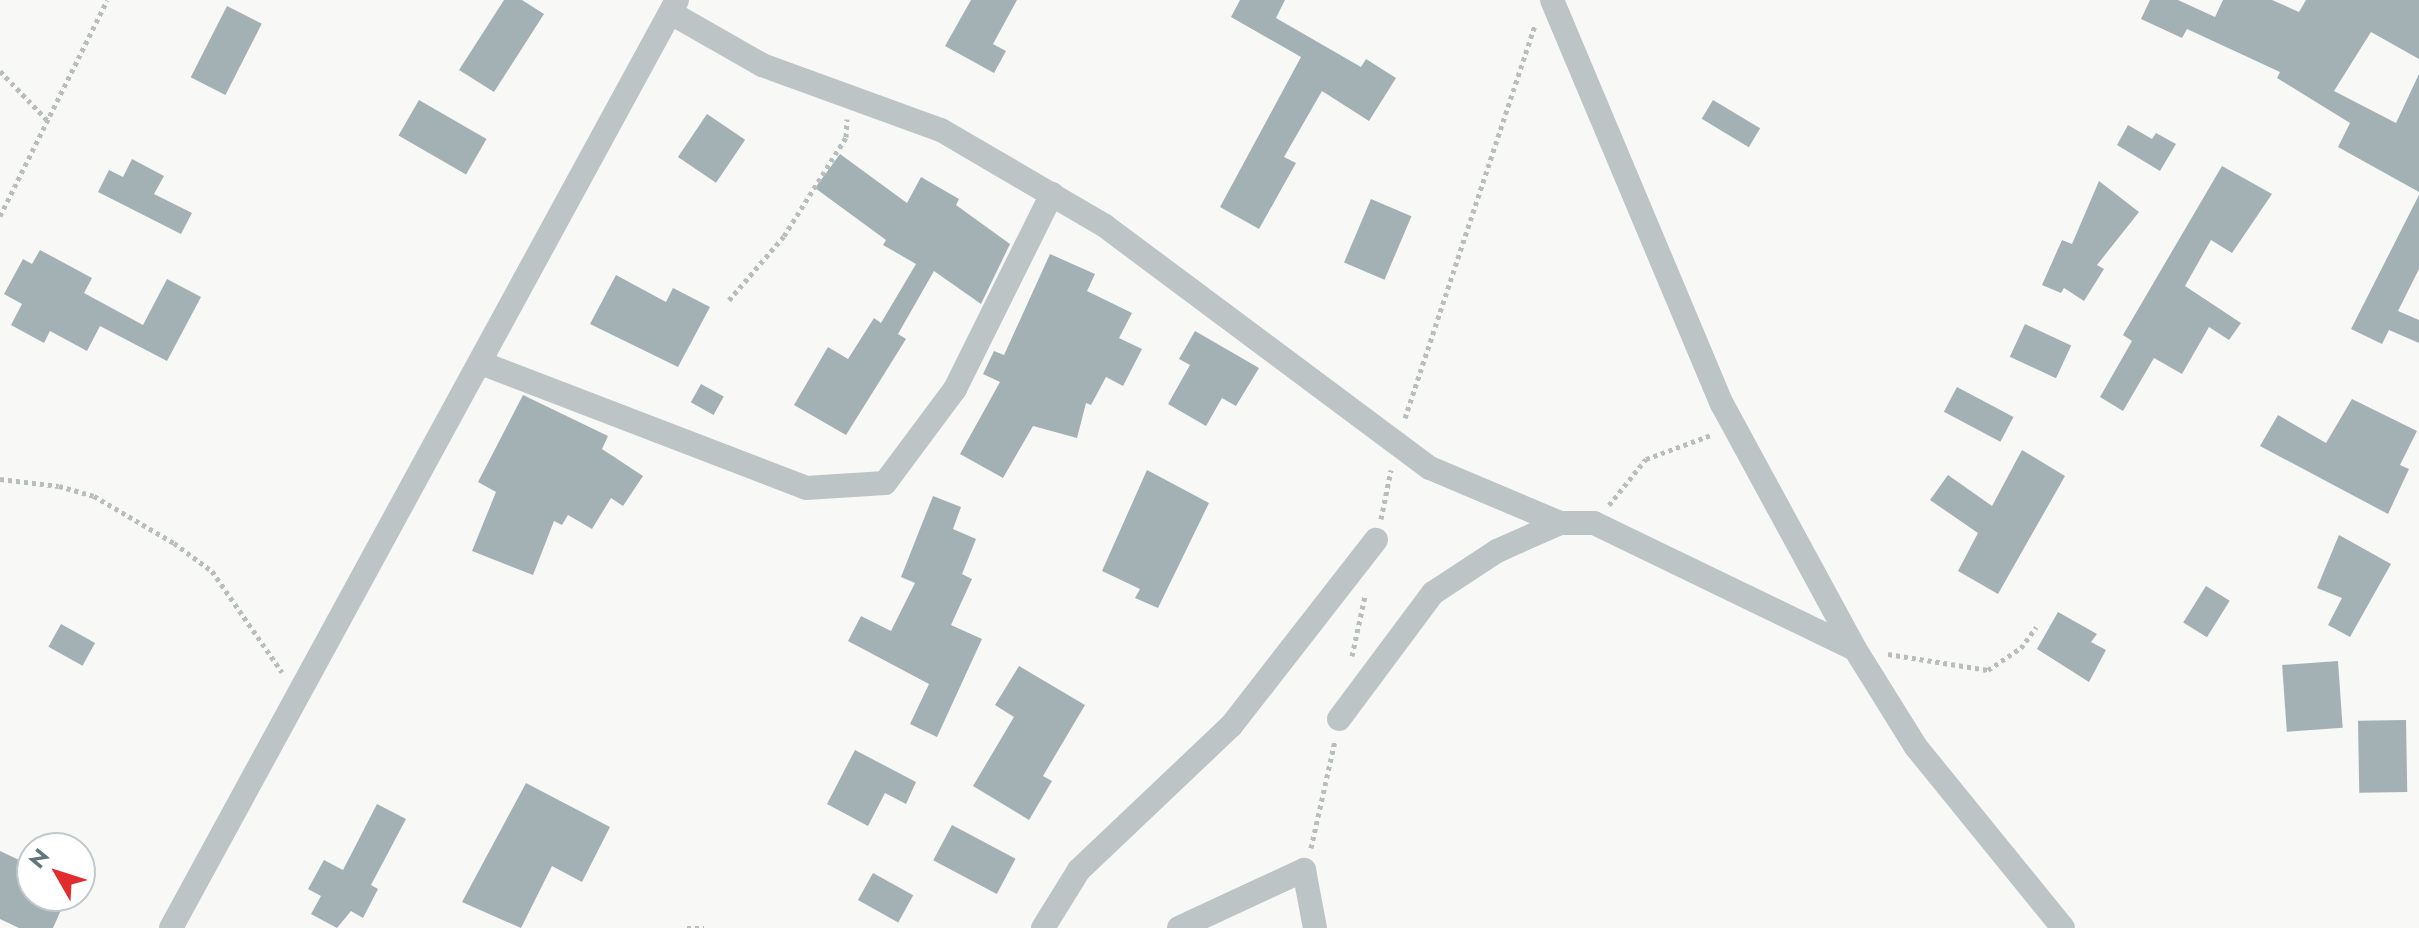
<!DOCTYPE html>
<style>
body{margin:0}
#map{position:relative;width:2419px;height:928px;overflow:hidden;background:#f8f8f6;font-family:Jost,sans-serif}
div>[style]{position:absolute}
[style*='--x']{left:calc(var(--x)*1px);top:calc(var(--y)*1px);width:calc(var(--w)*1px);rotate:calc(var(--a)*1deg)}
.building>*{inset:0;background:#a4b1b4;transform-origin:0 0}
.path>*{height:5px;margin-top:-2.5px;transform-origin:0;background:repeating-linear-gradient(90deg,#b8bdbe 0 4px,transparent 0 8px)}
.street>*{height:24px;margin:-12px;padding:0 12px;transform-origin:12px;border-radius:12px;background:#bdc4c6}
span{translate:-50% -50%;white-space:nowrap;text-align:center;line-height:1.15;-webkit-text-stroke:8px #fff;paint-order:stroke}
.north{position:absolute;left:16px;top:832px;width:80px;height:80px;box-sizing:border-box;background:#fff;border:2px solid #bfc8ca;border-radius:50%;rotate:309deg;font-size:22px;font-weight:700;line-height:32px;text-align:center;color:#5f767b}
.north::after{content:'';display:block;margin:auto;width:28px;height:36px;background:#e32c2e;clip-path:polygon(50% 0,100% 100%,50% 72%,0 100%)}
</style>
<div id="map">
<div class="building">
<div style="clip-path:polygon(504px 0,522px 0,544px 14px,494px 92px,459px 70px)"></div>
<div style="clip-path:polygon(971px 0,1017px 0,993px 44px,1006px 51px,994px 73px,945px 46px)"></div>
<div style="clip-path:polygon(1240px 0,1285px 0,1276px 18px,1361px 67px,1366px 59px,1396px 78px,1369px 121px,1322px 91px,1284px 157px,1296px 163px,1259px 229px,1220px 207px,1301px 57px,1231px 17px)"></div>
<div style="clip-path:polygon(2150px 0,2178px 0,2215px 17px,2223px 0,2272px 0,2299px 12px,2306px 0,2419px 0,2419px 59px,2371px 32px,2334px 91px,2396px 123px,2419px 74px,2419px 192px,2338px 147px,2350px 123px,2277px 78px,2280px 72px,2187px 29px,2182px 38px,2141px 19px)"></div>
<div style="left:227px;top:6px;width:39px;height:80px;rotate:27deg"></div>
<div style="left:419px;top:100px;width:78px;height:41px;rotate:30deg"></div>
<div style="left:1713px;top:100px;width:55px;height:22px;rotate:31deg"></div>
<div style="left:707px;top:114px;width:46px;height:52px;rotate:34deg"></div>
<div style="clip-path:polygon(2128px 125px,2152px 139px,2156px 133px,2176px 144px,2160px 171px,2117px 145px)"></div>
<div style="clip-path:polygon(840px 154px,907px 203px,921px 177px,959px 199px,956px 205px,1010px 244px,981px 304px,934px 271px,898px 334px,906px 339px,846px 435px,794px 405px,828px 347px,848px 359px,874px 318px,881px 323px,916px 264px,883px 245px,886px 240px,815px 188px)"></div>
<div style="clip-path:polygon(132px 159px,164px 176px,154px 194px,192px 213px,181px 234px,98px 192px,109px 170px,123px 177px)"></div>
<div style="clip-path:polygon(2222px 166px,2272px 194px,2232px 253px,2211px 240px,2185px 286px,2241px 323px,2229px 340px,2209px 327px,2182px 374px,2154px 358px,2123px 411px,2100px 397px,2132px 341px,2123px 335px)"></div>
<div style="clip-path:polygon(2099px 181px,2139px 212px,2097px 265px,2104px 269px,2084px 301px,2064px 288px,2061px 293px,2042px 285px,2062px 240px,2072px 244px)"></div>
<div style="clip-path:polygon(2419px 195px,2419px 269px,2398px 311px,2419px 320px,2419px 343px,2389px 330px,2382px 344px,2351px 329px)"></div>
<div style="left:1371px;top:199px;width:44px;height:69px;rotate:23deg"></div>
<div style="clip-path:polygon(40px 250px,92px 278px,84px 293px,143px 325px,167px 279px,201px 297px,167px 361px,100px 326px,87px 351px,50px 331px,44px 343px,11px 325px,22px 304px,4px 294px,23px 259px,32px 264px)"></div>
<div style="clip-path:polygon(1050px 254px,1095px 274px,1087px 291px,1132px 313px,1119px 338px,1142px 349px,1123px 386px,1106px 377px,1091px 405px,1086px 403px,1077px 438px,1033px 426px,1003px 478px,960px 454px,1000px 382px,983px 374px,994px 351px,1004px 355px)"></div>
<div style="clip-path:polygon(616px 275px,666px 302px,673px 288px,710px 307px,678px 367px,590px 324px)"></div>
<div style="left:2025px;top:324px;width:51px;height:36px;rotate:25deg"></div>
<div style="clip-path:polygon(1195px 331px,1259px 368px,1236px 406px,1222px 398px,1206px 426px,1168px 404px,1190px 365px,1179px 359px)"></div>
<div style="left:701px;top:384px;width:26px;height:21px;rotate:29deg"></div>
<div style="left:1957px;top:387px;width:64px;height:28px;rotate:28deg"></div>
<div style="clip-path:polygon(523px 395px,608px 436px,602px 449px,643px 476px,623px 506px,611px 498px,592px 529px,568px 515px,562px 525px,554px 521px,533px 575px,472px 551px,496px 492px,478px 482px)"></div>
<div style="clip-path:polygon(2352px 399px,2417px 431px,2400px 465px,2409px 469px,2388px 514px,2260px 446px,2278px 415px,2326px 443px)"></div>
<div style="clip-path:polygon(2022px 450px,2065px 476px,1998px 594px,1958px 571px,1978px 533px,1930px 500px,1948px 475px,1992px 506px)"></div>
<div style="clip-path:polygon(1147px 470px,1209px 503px,1158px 608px,1135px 598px,1140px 589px,1102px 571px)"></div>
<div style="clip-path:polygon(933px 496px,961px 507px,953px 529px,976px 539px,962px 574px,972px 579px,951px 625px,982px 639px,937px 737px,910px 724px,929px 684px,848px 641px,861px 616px,891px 631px,915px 583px,901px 577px)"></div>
<div style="clip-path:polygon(2339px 535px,2391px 564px,2350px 637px,2328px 625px,2342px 598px,2317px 588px)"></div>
<div style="left:2206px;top:586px;width:28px;height:43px;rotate:32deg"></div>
<div style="clip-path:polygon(2058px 612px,2097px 634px,2091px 642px,2106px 650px,2089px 682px,2037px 649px)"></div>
<div style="left:61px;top:624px;width:39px;height:26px;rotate:29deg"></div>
<div style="left:2338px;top:661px;width:67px;height:56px;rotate:86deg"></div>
<div style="clip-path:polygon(1019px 666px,1085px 705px,1043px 776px,1052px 781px,1029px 820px,973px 786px,1014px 717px,995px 705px)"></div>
<div style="left:2406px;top:720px;width:72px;height:48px;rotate:89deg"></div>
<div style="clip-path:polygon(855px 750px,916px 782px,906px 804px,885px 793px,868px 826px,827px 804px)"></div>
<div style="clip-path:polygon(526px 783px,610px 827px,582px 882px,552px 866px,521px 928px,462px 902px)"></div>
<div style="clip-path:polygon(377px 804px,406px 819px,371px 885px,378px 889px,363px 918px,351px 911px,337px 928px,311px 914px,321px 896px,308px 889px,324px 860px,343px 870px)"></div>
<div style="left:952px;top:825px;width:72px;height:40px;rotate:28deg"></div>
<div style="clip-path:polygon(0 851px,32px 866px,32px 896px,48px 896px,45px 903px,61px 910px,53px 928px,19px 928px,0 919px)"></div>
<div style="left:873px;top:873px;width:46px;height:31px;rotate:29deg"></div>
</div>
<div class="path">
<div style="--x:0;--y:71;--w:71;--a:46.1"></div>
<div style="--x:0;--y:216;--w:241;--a:-63.6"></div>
<div style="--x:729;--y:300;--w:84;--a:-49.3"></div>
<div style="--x:784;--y:236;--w:117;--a:-57.9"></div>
<div style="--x:846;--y:137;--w:18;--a:-87"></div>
<div style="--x:1405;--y:418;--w:414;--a:-71.7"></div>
<div style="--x:0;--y:479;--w:59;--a:6.8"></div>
<div style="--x:59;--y:486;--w:36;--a:16"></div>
<div style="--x:94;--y:496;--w:93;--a:30.4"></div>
<div style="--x:174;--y:543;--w:47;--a:36.4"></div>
<div style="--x:212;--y:571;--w:123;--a:55.3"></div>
<div style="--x:1609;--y:505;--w:59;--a:-51.2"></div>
<div style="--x:1646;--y:459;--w:69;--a:-20.3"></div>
<div style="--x:1381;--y:519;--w:50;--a:-78.5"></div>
<div style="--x:1888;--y:654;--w:101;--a:9.1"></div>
<div style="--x:1988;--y:670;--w:40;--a:-34"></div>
<div style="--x:2021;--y:648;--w:26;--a:-54"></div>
<div style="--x:1352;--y:656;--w:61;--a:-77.8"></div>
<div style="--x:1311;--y:848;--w:110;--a:-77.4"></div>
<div style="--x:687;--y:928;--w:17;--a:0"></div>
</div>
<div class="street">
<div style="--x:1552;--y:0;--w:438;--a:67.2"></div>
<div style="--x:1722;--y:404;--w:279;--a:61.5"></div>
<div style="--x:1855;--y:649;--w:115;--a:58.1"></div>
<div style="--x:1916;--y:747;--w:233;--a:50.9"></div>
<div style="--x:671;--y:13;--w:105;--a:29.7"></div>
<div style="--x:762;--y:65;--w:190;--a:20"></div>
<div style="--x:941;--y:130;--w:190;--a:30.3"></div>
<div style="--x:1105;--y:226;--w:405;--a:36.7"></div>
<div style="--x:1430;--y:468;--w:141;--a:22.9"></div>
<div style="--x:481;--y:363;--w:348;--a:21"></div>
<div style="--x:806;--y:488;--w:79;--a:-3.6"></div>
<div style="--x:885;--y:483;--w:117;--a:-53.3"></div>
<div style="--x:955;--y:389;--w:218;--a:-63.6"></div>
<div style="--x:1339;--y:719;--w:157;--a:-53.3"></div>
<div style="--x:1433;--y:593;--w:77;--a:-33.3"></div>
<div style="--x:1497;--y:551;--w:69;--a:-24"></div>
<div style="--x:1560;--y:523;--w:34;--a:0"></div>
<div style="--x:1594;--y:523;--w:290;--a:25.8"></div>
<div style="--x:171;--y:928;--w:1057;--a:-61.4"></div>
<div style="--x:1043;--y:928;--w:68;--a:-58.2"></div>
<div style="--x:1079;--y:870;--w:209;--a:-43.5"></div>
<div style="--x:1231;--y:726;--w:236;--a:-52.1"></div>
<div style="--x:1179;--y:928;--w:138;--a:-24.9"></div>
<div style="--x:1304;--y:870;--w:59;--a:79.3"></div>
</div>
<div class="north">N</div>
</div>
